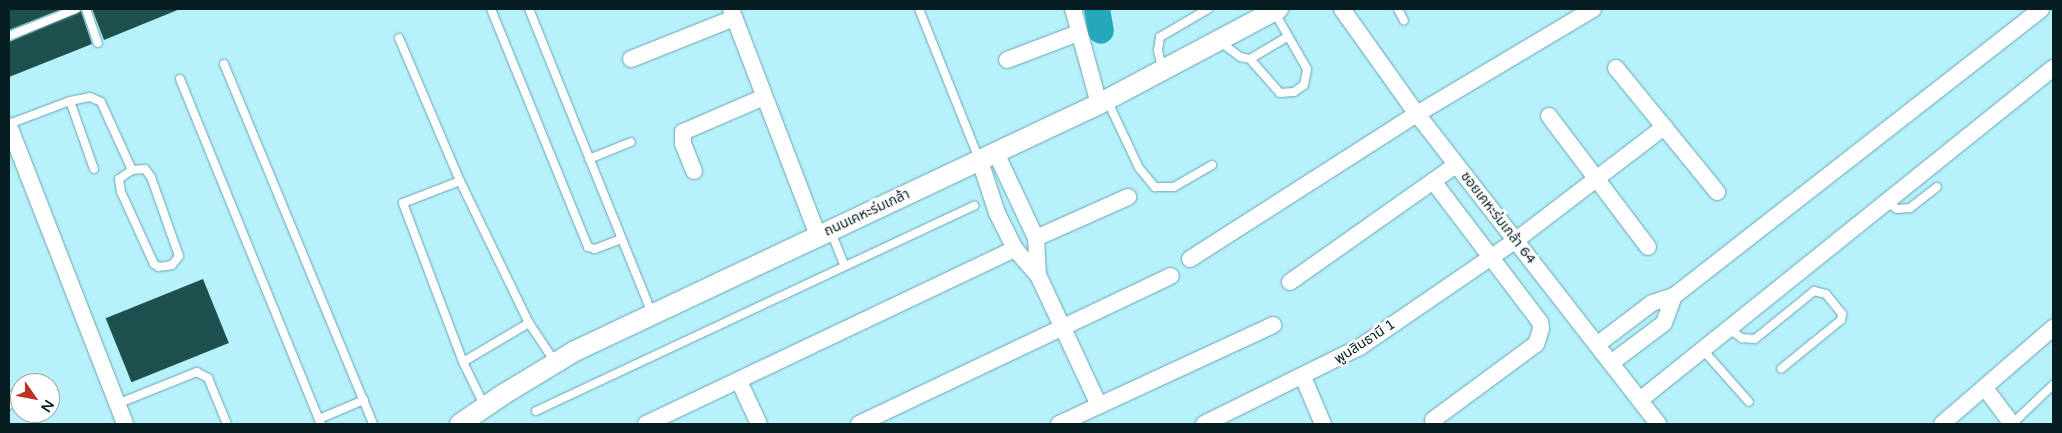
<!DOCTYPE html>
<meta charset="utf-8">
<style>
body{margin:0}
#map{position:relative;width:2062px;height:433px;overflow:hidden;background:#b6f1fc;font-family:"Varela Round","Noto Sans Thai",sans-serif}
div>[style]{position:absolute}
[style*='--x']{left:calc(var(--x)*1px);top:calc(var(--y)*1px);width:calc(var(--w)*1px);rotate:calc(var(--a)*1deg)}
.river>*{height:26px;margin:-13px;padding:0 13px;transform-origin:13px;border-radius:13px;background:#24a9bb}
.building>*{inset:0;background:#1e514e;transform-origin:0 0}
.roads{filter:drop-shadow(0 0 1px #6aa4ae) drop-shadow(0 0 1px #6aa4ae)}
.service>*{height:8px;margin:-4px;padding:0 4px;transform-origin:4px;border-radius:4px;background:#fff}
.minor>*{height:16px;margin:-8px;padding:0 8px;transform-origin:8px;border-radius:8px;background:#fff}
.tertiary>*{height:20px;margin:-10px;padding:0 10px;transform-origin:10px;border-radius:10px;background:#fff}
span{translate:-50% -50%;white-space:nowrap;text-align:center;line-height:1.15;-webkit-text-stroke:5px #fff;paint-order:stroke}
.street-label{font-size:14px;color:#061e21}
.frame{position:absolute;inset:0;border:10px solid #061e21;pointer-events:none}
.north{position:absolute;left:10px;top:373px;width:50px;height:50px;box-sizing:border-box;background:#fff;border:1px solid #9ba5a6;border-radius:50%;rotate:123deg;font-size:14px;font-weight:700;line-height:20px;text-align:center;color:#061e21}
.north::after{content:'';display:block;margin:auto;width:18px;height:22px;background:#bf3225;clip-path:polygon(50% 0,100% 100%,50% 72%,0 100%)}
</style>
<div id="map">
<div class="river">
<div style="--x:1097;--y:9;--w:22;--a:80"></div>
</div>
<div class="building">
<div style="clip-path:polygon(9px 9px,62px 9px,9px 30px)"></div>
<div style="clip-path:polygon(92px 9px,180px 9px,104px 40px)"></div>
<div style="clip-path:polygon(81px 11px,92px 44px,9px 77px,9px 42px)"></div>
<div style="left:203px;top:279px;width:69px;height:105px;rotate:68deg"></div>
</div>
<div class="roads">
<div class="service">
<div style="--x:86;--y:9;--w:36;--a:71"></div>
<div style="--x:491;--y:9;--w:257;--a:67.8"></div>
<div style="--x:588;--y:247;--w:7;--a:16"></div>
<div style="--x:595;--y:249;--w:28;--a:-21"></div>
<div style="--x:529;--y:9;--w:328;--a:68"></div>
<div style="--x:919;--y:9;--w:162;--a:68.2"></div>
<div style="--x:1398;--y:9;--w:13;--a:63"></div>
<div style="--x:9;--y:36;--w:72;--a:-21.9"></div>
<div style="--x:399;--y:38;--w:155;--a:66.9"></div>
<div style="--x:1219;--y:41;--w:26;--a:37"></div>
<div style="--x:1240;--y:57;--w:10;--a:11"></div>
<div style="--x:1250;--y:59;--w:45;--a:48.6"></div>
<div style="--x:1280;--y:93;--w:14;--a:-4"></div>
<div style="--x:1294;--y:92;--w:12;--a:-35"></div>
<div style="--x:1304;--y:85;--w:16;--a:-79"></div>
<div style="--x:1307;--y:69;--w:64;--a:-119.7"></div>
<div style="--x:1250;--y:59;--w:43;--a:-30.7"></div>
<div style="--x:224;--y:64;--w:390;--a:67.5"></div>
<div style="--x:1162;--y:68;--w:18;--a:-103"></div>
<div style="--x:1158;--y:50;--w:13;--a:-81"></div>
<div style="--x:1160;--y:37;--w:56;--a:-30.3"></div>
<div style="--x:180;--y:79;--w:373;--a:67.8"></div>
<div style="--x:1107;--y:100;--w:75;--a:64.8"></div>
<div style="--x:1139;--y:168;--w:25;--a:50"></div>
<div style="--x:1155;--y:187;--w:19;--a:0"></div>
<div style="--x:1174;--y:187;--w:44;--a:-30.1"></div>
<div style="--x:70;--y:101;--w:72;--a:70.6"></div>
<div style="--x:9;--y:124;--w:65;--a:-20.7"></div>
<div style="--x:70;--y:101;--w:20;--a:-11"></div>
<div style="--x:90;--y:97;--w:12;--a:24"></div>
<div style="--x:101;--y:102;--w:75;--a:65.5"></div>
<div style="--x:132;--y:170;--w:13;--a:-4"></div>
<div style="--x:145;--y:169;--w:10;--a:53"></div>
<div style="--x:151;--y:177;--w:84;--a:70.5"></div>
<div style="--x:179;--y:256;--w:11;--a:128"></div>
<div style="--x:172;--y:265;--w:13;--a:171"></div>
<div style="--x:159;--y:267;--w:6;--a:-149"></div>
<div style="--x:154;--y:264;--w:79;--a:-114.6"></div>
<div style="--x:121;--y:192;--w:13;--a:-99"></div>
<div style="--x:119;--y:179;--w:16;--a:-35"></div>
<div style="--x:589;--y:159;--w:45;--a:-22"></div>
<div style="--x:1886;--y:202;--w:13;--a:32"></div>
<div style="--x:1897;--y:209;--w:13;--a:-4"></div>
<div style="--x:1910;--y:208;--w:34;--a:-38"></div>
<div style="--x:831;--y:232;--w:35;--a:68"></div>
<div style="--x:1729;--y:329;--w:16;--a:35"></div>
<div style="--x:1742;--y:338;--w:13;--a:4"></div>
<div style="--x:1755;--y:339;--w:76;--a:-39.1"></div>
<div style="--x:1814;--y:291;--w:12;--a:14"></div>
<div style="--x:1826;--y:294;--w:26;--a:51"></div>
<div style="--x:1842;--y:314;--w:6;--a:99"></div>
<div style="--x:1841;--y:320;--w:77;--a:140.8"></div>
<div style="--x:1703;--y:350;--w:69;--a:48.5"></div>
<div style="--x:463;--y:362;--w:77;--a:-30.6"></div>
<div style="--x:117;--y:404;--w:86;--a:-21.8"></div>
<div style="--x:197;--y:372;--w:13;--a:29"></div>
<div style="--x:208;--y:378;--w:50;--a:67.6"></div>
<div style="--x:485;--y:407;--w:50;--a:-116.1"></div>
<div style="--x:463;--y:362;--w:170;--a:-110.7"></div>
<div style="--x:403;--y:203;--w:61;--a:-21.1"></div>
<div style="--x:460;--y:181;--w:158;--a:64.1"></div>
<div style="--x:529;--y:323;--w:47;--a:56.3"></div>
<div style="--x:536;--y:411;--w:484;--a:-25.1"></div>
<div style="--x:319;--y:419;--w:49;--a:-22.9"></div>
<div style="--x:2012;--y:424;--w:57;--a:-43.6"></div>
</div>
<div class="minor">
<div style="--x:731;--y:9;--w:243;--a:69"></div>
<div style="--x:1073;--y:9;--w:98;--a:74.7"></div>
<div style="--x:1342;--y:9;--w:129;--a:54.5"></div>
<div style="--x:1417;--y:114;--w:393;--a:52.1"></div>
<div style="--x:631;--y:59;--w:111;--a:-21.7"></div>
<div style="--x:1007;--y:60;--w:76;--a:-20.8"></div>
<div style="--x:1616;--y:68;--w:160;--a:50.8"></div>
<div style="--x:1549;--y:116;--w:164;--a:52.9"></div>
<div style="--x:9;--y:126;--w:320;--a:68.7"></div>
<div style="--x:996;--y:153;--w:94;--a:64.8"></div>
<div style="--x:1036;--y:238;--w:37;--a:87"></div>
<div style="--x:980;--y:161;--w:55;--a:71.9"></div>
<div style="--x:997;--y:213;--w:40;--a:63.4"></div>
<div style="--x:1015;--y:249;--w:35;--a:49"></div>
<div style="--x:1038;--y:275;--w:144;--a:64.9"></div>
<div style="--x:694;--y:171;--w:29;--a:-112"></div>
<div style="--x:683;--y:144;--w:12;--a:-90"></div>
<div style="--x:683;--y:132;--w:88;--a:-23.4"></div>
<div style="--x:1433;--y:181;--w:177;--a:52.8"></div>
<div style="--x:1540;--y:322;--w:7;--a:82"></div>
<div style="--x:1541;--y:329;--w:16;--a:108"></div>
<div style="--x:1536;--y:344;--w:128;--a:143.6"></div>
<div style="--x:1036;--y:238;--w:101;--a:-24"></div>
<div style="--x:1190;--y:259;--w:269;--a:-32.6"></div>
<div style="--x:1417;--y:114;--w:205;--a:-30.8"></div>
<div style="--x:1290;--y:282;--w:203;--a:-35.2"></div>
<div style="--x:1598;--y:344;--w:68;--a:-37.2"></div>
<div style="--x:1652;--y:303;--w:23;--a:-18"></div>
<div style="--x:1674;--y:296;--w:466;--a:-38"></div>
<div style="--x:1611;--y:363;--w:66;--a:-37"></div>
<div style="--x:1664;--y:323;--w:29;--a:-70"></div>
<div style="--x:1303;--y:377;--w:51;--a:66.9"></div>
<div style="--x:739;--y:381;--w:47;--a:65.1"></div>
<div style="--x:1985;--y:388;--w:45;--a:53.1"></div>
<div style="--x:1640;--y:400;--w:530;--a:-38.79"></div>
<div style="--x:9;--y:401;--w:12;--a:-24"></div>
<div style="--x:646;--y:424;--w:408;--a:-25.4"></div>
<div style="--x:859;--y:424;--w:345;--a:-25.4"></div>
<div style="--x:1059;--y:424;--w:236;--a:-24.8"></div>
<div style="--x:1204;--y:424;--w:174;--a:-26.3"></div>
<div style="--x:1360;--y:347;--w:188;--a:-34.4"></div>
<div style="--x:1515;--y:241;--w:188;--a:-37.4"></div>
<div style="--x:1942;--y:424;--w:147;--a:-40.9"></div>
</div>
<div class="tertiary">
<div style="--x:460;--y:424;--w:53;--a:-34.3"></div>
<div style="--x:504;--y:394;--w:83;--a:-31.2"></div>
<div style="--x:575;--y:351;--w:579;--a:-25.24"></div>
<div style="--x:1099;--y:104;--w:203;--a:-28"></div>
</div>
</div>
<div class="street-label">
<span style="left:867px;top:213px;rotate:-25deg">ถนนเคหะร่มเกล้า</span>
<span style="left:1498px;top:218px;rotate:52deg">ซอยเคหะร่มเกล้า 64</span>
<span style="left:1365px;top:342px;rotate:-33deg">พูนสินธานี 1</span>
</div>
<div class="frame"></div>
<div class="north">N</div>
</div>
